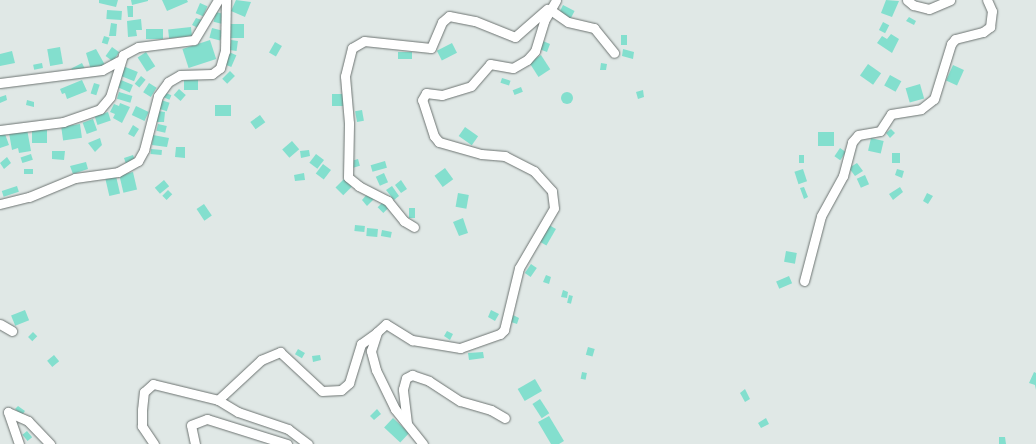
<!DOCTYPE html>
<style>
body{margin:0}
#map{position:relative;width:1036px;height:444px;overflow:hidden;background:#e0e8e6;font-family:"Space Grotesk",sans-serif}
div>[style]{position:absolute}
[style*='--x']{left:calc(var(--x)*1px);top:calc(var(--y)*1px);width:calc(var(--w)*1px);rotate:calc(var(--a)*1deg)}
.building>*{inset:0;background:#83dfce;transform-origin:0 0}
.round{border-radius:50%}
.roads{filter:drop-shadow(0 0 1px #6c7371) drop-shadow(0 0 1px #6c7371)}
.minor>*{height:9px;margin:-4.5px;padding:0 4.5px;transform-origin:4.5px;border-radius:4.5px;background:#fff}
span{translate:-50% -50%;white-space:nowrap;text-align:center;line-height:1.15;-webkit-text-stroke:4px #fff;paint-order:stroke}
</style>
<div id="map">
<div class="building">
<div style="clip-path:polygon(99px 0,118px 0,116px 7px,99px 3px)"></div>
<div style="clip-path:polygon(131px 0,148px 0,148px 1px,132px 5px)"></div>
<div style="clip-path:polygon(162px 0,187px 0,188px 2px,167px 11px)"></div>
<div style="clip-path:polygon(236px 0,251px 2px,245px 17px,231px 11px)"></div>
<div style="clip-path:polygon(886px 0,899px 1px,892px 17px,881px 13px)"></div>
<div style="left:200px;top:3px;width:8px;height:11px;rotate:23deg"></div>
<div style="left:563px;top:5px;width:13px;height:10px;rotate:27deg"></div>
<div style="clip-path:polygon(127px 6px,133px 6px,133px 17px,128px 17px)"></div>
<div style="left:107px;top:10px;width:15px;height:9px;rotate:4deg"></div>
<div style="left:216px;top:12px;width:8px;height:10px;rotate:14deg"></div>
<div style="clip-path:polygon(909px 17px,916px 21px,914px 25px,906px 21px)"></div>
<div style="clip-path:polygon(196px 18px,202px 20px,198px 28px,192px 25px)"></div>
<div style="clip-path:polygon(141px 19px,142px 30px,136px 30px,137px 36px,128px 37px,127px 21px)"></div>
<div style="left:883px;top:22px;width:7px;height:9px;rotate:27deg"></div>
<div style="clip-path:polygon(111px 23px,117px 24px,116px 36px,109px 36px)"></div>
<div style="left:230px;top:24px;width:14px;height:14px"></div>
<div style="left:191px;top:27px;width:9px;height:23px;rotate:84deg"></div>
<div style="left:212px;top:28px;width:11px;height:10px;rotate:15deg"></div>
<div style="left:163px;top:29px;width:10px;height:17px;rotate:90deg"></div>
<div style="clip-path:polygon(891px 34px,899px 39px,892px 53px,877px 43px,882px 36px,887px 39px)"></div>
<div style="left:621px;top:35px;width:6px;height:10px"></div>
<div style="left:104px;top:36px;width:6px;height:7px;rotate:18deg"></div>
<div style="left:210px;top:40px;width:20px;height:29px;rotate:72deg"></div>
<div style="left:231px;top:40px;width:7px;height:10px;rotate:8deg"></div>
<div style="clip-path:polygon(543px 41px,550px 44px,547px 52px,539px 49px)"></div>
<div style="left:275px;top:42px;width:8px;height:12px;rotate:30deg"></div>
<div style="left:452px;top:43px;width:11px;height:17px;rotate:63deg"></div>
<div style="left:60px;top:47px;width:17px;height:13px;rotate:80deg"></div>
<div style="left:112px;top:47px;width:9px;height:11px;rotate:36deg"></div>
<div style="clip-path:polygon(96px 49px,105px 65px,91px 70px,86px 53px)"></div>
<div style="clip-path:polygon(623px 49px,634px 52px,633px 59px,622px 56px)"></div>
<div style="clip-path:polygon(12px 51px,15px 63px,0 66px,0 54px)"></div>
<div style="left:146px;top:52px;width:17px;height:10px;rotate:57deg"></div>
<div style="left:229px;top:52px;width:8px;height:13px;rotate:23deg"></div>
<div style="left:398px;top:52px;width:14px;height:7px"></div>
<div style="left:541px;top:55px;width:17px;height:14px;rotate:57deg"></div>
<div style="left:42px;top:63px;width:5px;height:9px;rotate:79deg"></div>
<div style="left:82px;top:63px;width:7px;height:12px;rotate:63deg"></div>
<div style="clip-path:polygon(601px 63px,607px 64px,606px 70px,600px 70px)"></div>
<div style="left:868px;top:64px;width:16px;height:14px;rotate:35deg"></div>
<div style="left:953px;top:65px;width:12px;height:17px;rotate:24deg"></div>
<div style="left:123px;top:66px;width:16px;height:10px;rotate:22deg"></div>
<div style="left:230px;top:71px;width:7px;height:11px;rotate:45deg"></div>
<div style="left:890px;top:75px;width:13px;height:12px;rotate:29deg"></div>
<div style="left:141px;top:76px;width:6px;height:10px;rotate:39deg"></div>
<div style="left:198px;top:76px;width:14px;height:14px;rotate:90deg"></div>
<div style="left:502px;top:78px;width:9px;height:5px;rotate:18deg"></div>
<div style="clip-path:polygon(82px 80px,87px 91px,67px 99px,65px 93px,62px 94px,60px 89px)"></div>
<div style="left:121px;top:80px;width:13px;height:8px;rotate:23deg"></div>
<div style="left:94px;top:83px;width:6px;height:11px;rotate:18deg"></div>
<div style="left:149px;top:83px;width:9px;height:11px;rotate:32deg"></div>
<div style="left:920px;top:84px;width:15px;height:15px;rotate:74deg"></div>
<div style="left:521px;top:87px;width:5px;height:9px;rotate:68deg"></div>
<div style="left:179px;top:89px;width:9px;height:8px;rotate:41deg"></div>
<div style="clip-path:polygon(643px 90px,644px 97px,638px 99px,636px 92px)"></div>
<div class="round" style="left:561px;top:92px;width:12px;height:12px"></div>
<div style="left:119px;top:92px;width:14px;height:7px;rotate:17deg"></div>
<div style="left:164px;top:92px;width:8px;height:5px;rotate:23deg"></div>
<div style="left:332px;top:94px;width:12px;height:12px"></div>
<div style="clip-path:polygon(6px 95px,7px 100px,0 103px,0 97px)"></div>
<div style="clip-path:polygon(27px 100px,34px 102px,34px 107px,26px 105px)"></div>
<div style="left:161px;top:100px;width:9px;height:9px;rotate:18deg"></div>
<div style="clip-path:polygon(120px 103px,130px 107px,122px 123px,113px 118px,115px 114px,110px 112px,114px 104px,119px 106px)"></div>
<div style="left:215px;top:105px;width:16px;height:11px"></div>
<div style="left:136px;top:106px;width:14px;height:10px;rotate:25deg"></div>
<div style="left:362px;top:110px;width:11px;height:7px;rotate:80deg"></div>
<div style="clip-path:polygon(158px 111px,165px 112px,164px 122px,156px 122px)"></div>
<div style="left:108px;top:112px;width:9px;height:14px;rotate:72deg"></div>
<div style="left:260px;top:115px;width:9px;height:12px;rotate:54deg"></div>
<div style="left:93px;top:119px;width:12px;height:11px;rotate:70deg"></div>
<div style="left:80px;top:124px;width:14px;height:19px;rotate:82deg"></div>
<div style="left:158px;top:124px;width:9px;height:7px;rotate:13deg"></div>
<div style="clip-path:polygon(133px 125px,139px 129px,134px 137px,128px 134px)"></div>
<div style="left:465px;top:127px;width:16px;height:11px;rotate:35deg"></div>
<div style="clip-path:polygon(27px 129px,31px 151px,19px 153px,18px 148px,12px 150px,9px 133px)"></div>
<div style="clip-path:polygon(891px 129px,895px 133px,890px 138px,886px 133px)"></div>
<div style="left:32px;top:130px;width:15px;height:13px"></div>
<div style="left:818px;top:132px;width:16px;height:14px"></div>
<div style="clip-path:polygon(5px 134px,9px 145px,0 148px,0 135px)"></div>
<div style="clip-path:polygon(153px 135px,169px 138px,167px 147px,152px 145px)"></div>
<div style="clip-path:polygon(100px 138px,102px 145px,95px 152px,88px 143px)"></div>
<div style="left:871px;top:138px;width:13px;height:13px;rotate:13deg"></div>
<div style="left:292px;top:141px;width:11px;height:13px;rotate:49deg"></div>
<div style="clip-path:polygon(176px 147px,185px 147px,185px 158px,175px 157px)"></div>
<div style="left:840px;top:148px;width:7px;height:10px;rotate:34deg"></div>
<div style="left:151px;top:149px;width:11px;height:5px;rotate:5deg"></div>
<div style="clip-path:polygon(309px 150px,310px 156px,301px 158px,300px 151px)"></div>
<div style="clip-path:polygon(52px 151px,65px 151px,64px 160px,52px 159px)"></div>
<div style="left:892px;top:153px;width:8px;height:10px"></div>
<div style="left:31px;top:154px;width:6px;height:11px;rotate:72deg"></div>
<div style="left:316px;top:154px;width:10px;height:11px;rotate:37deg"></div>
<div style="clip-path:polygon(133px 155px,135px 160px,126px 164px,124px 158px)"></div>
<div style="left:799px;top:155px;width:5px;height:8px"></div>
<div style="clip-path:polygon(7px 157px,11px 163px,4px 169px,0 163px)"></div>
<div style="left:358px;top:159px;width:7px;height:7px;rotate:74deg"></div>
<div style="left:385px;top:161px;width:7px;height:15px;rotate:74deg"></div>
<div style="clip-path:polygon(86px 162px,88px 169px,73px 174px,70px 166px)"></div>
<div style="clip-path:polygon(857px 163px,863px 171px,855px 176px,849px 168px)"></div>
<div style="left:323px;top:164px;width:10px;height:12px;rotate:37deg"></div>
<div style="left:445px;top:168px;width:14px;height:13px;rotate:54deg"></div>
<div style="left:24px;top:169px;width:9px;height:5px"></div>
<div style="left:803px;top:169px;width:13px;height:9px;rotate:72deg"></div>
<div style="clip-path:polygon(897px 169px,904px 171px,902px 178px,895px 175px)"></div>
<div style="left:133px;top:172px;width:18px;height:14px;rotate:77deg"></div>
<div style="clip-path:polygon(304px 173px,305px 180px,295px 181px,294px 175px)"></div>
<div style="left:384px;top:173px;width:10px;height:9px;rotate:66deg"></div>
<div style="left:865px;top:175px;width:10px;height:9px;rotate:66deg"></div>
<div style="left:116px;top:176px;width:18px;height:11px;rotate:77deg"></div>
<div style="left:344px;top:179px;width:11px;height:12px;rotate:45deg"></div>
<div style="left:164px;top:180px;width:8px;height:12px;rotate:50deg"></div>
<div style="clip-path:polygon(401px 180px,407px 189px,401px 193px,395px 185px)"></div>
<div style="left:17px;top:186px;width:6px;height:16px;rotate:72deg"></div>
<div style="clip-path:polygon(392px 186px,399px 196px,394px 200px,386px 190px)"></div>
<div style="clip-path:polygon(804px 187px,808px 197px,804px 199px,800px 188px)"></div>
<div style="clip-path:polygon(900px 187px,903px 192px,893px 200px,889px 194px)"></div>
<div style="left:168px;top:190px;width:6px;height:8px;rotate:45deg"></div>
<div style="clip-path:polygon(369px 192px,375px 198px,367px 206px,362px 200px)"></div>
<div style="left:458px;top:193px;width:11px;height:14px;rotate:10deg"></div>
<div style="clip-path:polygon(927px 193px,933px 196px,928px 204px,923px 201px)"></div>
<div style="left:384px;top:201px;width:8px;height:9px;rotate:45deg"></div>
<div style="left:204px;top:204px;width:14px;height:9px;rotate:56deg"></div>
<div style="left:409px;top:208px;width:6px;height:10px"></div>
<div style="clip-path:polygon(463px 218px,468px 233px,459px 236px,453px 222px)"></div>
<div style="left:355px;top:225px;width:10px;height:6px;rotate:6deg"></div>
<div style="left:549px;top:225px;width:8px;height:19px;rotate:30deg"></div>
<div style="left:367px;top:228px;width:11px;height:8px;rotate:5deg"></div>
<div style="left:382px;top:230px;width:10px;height:6px;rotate:11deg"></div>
<div style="left:786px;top:251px;width:11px;height:11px;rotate:10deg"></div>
<div style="left:531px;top:264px;width:7px;height:11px;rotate:34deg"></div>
<div style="clip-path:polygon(546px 275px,551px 277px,549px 284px,543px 282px)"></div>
<div style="left:789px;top:276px;width:8px;height:14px;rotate:67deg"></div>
<div style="clip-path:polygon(563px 290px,568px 292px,567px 298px,561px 297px)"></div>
<div style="left:569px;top:295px;width:4px;height:8px;rotate:14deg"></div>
<div style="left:25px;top:310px;width:11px;height:15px;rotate:68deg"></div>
<div style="clip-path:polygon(491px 310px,499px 314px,495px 321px,488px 317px)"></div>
<div style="clip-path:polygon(513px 315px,519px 318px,517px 324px,511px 322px)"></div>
<div style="clip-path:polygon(447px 331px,453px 334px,450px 340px,444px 336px)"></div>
<div style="left:33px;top:332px;width:6px;height:7px;rotate:45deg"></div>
<div style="left:588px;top:347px;width:7px;height:8px;rotate:16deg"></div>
<div style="left:298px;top:349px;width:8px;height:6px;rotate:30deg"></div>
<div style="clip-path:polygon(483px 352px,484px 358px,469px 360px,468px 353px)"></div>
<div style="left:54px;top:355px;width:8px;height:9px;rotate:50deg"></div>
<div style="clip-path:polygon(320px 355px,321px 360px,313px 362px,312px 356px)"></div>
<div style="left:582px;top:372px;width:5px;height:7px;rotate:11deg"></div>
<div style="clip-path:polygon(1034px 372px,1036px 373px,1036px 390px,1035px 385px,1029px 383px)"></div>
<div style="left:535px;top:379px;width:14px;height:20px;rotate:60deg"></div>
<div style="clip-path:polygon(745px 389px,750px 399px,745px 402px,740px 393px)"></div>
<div style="left:540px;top:399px;width:17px;height:9px;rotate:57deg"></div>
<div style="clip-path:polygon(18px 406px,25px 411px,22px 415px,15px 409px)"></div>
<div style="clip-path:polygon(377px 409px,381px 414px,374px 420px,370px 416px)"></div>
<div style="clip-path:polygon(549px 416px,564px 441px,559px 444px,551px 444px,538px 422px)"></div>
<div style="left:393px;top:418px;width:22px;height:13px;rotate:43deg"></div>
<div style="clip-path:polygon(766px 418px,769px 424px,761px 428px,758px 423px)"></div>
<div style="left:27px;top:431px;width:8px;height:6px;rotate:50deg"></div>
<div style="clip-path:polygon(999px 437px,1005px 437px,1006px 444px,999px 444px)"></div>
</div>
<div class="roads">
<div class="minor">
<div style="--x:907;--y:0;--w:8;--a:40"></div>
<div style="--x:913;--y:5;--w:16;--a:14"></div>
<div style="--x:929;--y:9;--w:23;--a:-23"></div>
<div style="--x:552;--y:11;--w:19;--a:35"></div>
<div style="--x:568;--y:22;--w:27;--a:13"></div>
<div style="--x:594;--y:28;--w:32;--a:51"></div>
<div style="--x:0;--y:83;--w:103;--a:-7.3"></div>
<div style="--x:102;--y:70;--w:19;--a:-28"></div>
<div style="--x:0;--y:130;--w:64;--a:-7.2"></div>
<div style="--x:63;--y:122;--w:39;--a:-19"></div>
<div style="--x:100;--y:109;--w:16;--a:-50"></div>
<div style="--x:110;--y:97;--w:44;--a:-72.8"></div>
<div style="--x:123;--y:55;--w:17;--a:-28"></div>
<div style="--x:138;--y:47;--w:56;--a:-7.1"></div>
<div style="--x:194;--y:40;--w:47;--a:-59"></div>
<div style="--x:0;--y:204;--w:30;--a:-14"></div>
<div style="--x:29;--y:197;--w:50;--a:-22.4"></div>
<div style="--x:75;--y:178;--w:43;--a:-7.9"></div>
<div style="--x:118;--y:172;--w:23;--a:-29"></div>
<div style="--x:138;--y:161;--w:13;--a:-61"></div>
<div style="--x:144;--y:150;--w:56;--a:-75.5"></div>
<div style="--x:158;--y:96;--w:17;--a:-54"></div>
<div style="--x:168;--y:82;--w:14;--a:-30"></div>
<div style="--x:180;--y:75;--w:32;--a:-2"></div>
<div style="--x:212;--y:74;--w:10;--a:-37"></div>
<div style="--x:220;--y:68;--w:18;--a:-74"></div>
<div style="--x:225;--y:51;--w:51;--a:-88.9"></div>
<div style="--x:414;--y:227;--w:12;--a:-149"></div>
<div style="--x:404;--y:221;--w:26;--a:-129"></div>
<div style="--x:388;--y:201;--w:33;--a:-153"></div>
<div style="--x:359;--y:186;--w:14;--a:-141"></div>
<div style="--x:348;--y:177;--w:54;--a:-88.9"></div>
<div style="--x:349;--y:123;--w:47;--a:-94.9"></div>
<div style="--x:345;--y:76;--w:29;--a:-76"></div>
<div style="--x:352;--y:48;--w:14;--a:-30"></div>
<div style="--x:364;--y:41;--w:67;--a:6"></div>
<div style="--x:431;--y:48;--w:28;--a:-67"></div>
<div style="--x:442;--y:22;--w:9;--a:-41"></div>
<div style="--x:449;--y:16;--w:26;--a:11"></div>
<div style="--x:475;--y:21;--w:43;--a:21.8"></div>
<div style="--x:515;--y:37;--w:43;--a:-41.2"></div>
<div style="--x:804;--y:281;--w:67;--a:-75.3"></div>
<div style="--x:821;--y:216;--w:46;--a:-61.2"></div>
<div style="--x:843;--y:176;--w:35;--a:-75"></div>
<div style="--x:852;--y:142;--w:9;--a:-49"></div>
<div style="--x:858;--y:135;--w:22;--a:-10"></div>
<div style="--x:880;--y:131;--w:20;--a:-57"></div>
<div style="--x:891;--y:114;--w:30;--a:-9"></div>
<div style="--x:921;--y:109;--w:16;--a:-38"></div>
<div style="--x:934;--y:99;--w:58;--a:-72.8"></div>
<div style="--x:951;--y:44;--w:6;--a:-51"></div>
<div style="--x:955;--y:39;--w:29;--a:-14"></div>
<div style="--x:983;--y:32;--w:9;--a:-36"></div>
<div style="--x:990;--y:27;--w:16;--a:-83"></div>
<div style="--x:992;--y:11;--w:12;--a:-114"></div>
<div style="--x:0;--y:324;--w:14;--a:30"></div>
<div style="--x:218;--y:400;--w:23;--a:31"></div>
<div style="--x:238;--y:412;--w:53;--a:18.8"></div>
<div style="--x:288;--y:429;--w:25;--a:37"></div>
<div style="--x:407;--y:423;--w:34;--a:-97"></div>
<div style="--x:403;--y:389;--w:11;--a:-75"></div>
<div style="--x:406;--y:378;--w:7;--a:-27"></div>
<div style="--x:412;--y:375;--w:18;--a:19"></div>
<div style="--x:429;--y:381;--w:37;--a:33"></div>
<div style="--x:460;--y:401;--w:32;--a:16"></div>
<div style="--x:491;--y:410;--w:16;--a:30"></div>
<div style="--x:19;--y:444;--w:34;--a:-109"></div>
<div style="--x:8;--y:412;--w:22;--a:24"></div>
<div style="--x:28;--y:421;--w:32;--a:46"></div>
<div style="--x:154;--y:444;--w:22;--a:-124"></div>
<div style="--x:142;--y:426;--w:16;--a:-90"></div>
<div style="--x:142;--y:410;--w:18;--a:-84"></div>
<div style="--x:144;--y:392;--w:12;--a:-42"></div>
<div style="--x:153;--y:384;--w:67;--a:13.8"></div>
<div style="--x:218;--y:400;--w:59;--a:-42.9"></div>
<div style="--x:261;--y:360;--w:21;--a:-23"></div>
<div style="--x:280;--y:352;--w:57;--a:42.9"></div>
<div style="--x:322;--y:391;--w:19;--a:-3"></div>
<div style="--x:341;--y:390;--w:11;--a:-41"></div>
<div style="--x:349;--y:383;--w:41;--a:-72.9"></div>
<div style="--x:361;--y:344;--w:19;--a:-36"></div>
<div style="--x:195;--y:444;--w:19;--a:-102"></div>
<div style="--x:191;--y:425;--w:17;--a:-21"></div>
<div style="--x:207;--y:419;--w:84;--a:17.4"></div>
<div style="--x:423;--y:444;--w:45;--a:-128.7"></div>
<div style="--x:395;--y:409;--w:43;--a:-116"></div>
<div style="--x:376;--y:370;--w:20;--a:-105"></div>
<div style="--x:371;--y:351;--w:20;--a:-72"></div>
<div style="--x:377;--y:332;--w:12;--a:-42"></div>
<div style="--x:386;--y:324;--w:31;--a:32"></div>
<div style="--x:412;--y:340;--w:49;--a:9.5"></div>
<div style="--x:460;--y:348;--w:42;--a:-19.3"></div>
<div style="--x:500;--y:334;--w:6;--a:-45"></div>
<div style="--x:504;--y:330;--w:64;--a:-76.4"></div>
<div style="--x:519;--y:268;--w:69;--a:-59.7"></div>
<div style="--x:554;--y:208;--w:17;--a:-97"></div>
<div style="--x:552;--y:191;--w:27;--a:-132"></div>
<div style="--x:534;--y:171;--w:33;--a:-153"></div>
<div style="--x:505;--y:156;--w:24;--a:-175"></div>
<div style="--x:481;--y:154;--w:44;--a:-164.1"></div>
<div style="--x:439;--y:142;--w:8;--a:-130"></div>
<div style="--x:434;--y:136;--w:38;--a:-108"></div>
<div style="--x:422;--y:100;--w:8;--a:-60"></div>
<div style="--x:426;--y:93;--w:16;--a:7"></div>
<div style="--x:442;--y:95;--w:30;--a:-17"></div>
<div style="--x:471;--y:86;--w:29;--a:-49"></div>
<div style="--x:490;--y:64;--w:23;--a:10"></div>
<div style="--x:513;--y:68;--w:16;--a:-30"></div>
<div style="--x:527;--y:60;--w:12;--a:-48"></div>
<div style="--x:535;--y:51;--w:31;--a:-73"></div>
<div style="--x:544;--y:21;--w:24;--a:-60"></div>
</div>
</div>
</div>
